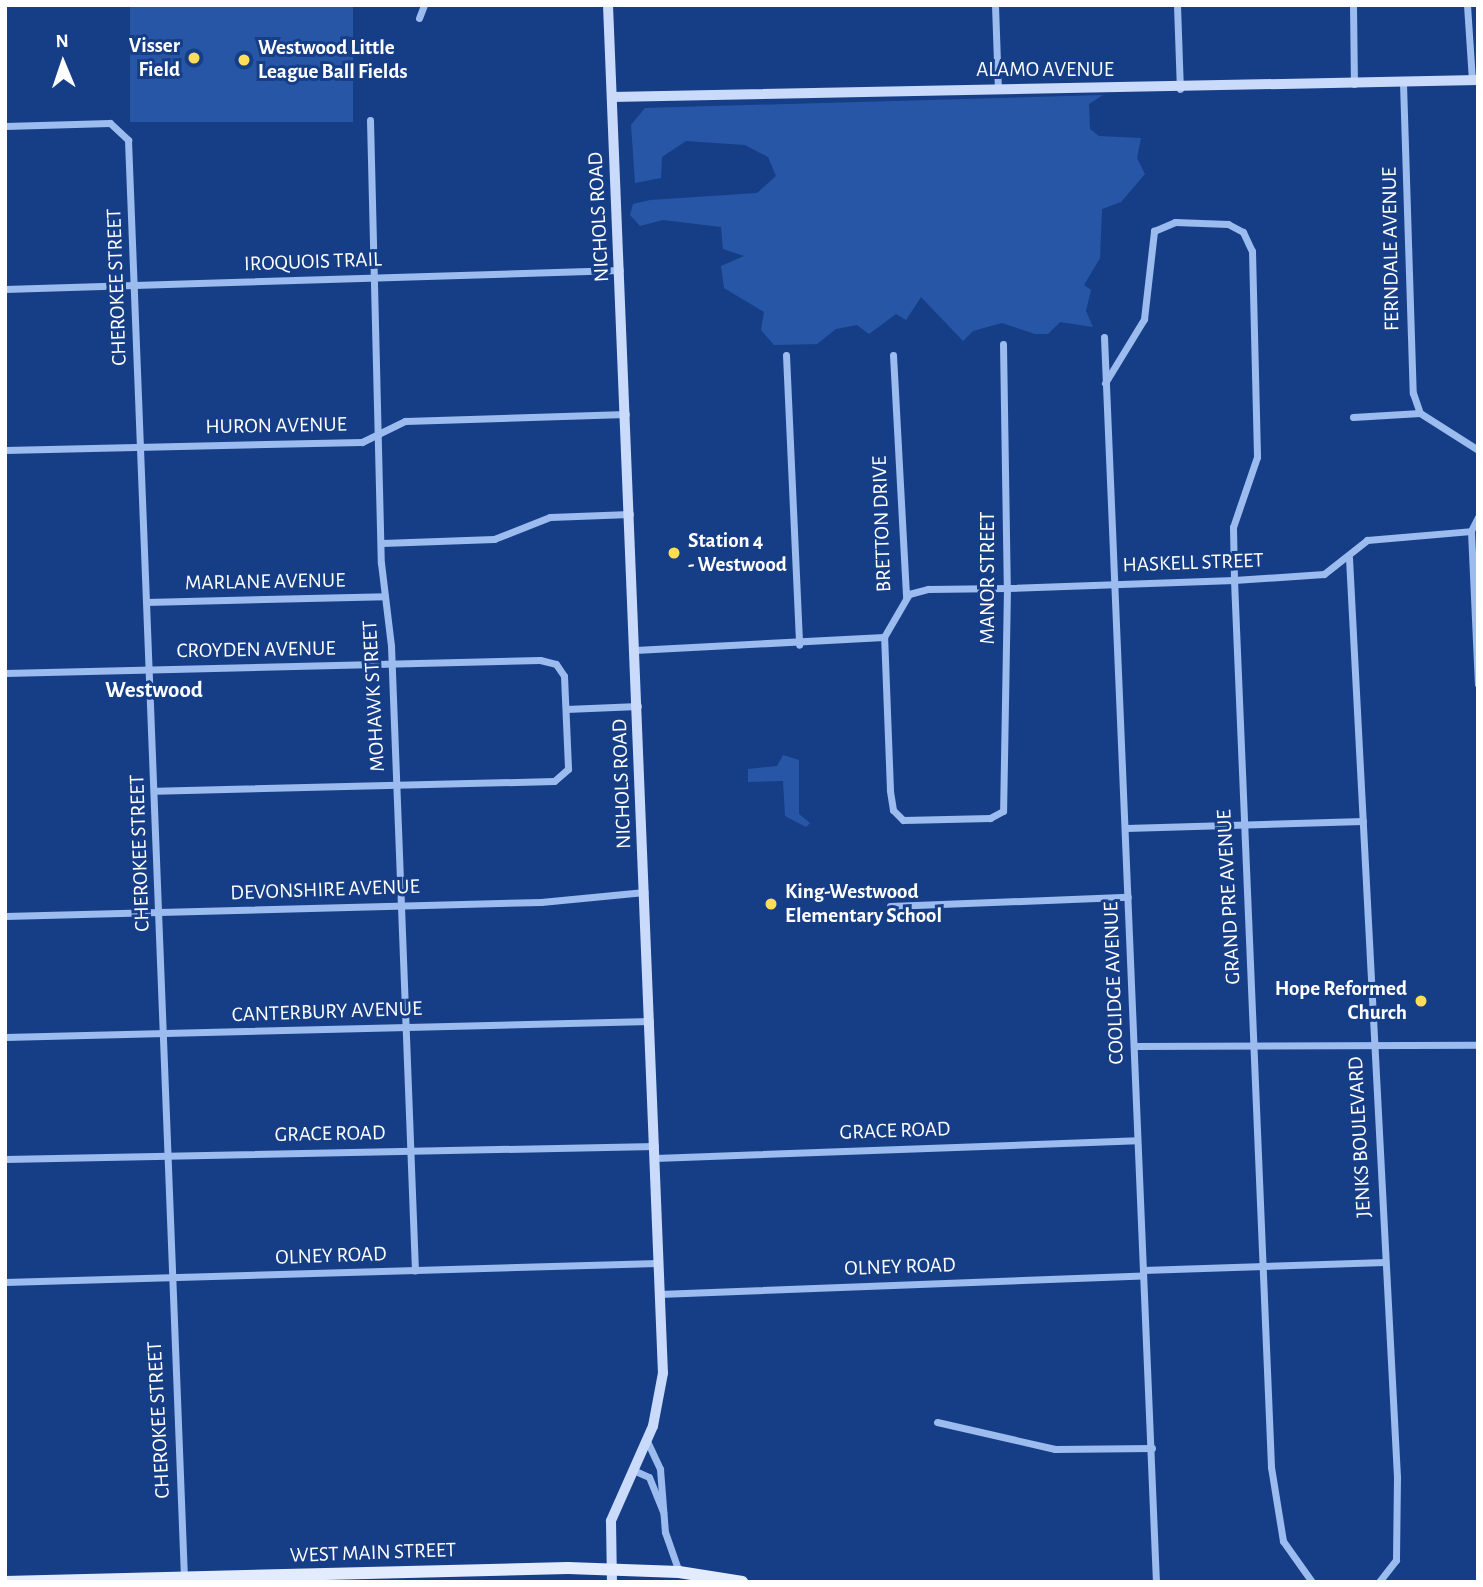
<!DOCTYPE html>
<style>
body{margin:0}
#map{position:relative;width:1483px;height:1587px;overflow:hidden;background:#163e87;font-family:"Alegreya Sans",sans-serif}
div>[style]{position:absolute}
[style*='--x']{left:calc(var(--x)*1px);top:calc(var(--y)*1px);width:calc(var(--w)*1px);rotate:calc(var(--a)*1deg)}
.green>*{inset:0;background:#2856a6;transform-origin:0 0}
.street>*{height:7px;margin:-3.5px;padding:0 3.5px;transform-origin:3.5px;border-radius:3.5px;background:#9cbbee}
.secondary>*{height:10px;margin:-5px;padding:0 5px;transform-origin:5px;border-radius:5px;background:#c9dafa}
.primary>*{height:12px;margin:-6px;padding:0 6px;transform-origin:6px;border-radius:6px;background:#e3ecff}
.dots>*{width:19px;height:19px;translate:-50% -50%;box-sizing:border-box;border:4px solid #163e87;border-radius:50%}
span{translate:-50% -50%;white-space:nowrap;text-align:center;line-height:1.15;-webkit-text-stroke:6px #163e87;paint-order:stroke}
.poi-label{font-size:21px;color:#fff;font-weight:700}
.right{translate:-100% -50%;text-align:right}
.left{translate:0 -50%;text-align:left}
.street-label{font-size:21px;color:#fff}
.neighbourhood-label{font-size:23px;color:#fff;font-weight:700}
.frame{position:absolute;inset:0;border:7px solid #fff;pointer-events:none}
.north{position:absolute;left:28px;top:28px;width:70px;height:70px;-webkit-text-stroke:5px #163e87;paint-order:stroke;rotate:358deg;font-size:19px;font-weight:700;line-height:28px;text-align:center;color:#fff}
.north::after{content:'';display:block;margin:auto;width:24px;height:32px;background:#fff;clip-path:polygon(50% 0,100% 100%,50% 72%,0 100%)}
</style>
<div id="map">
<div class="green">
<div style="left:130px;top:5px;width:223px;height:117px"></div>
<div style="clip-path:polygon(1103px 95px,1089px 104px,1090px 129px,1099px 136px,1141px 138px,1137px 158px,1145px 174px,1121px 202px,1102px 209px,1100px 258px,1084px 285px,1091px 290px,1086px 311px,1093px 327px,1060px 322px,1048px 334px,1035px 334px,1002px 323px,973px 331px,963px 341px,921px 297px,906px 320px,896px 314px,869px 334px,857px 325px,836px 329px,817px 344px,774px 345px,761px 330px,764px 312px,724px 288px,721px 266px,744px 256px,723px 249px,721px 227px,663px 220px,640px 226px,630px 215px,633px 204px,650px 200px,757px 193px,776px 176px,768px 157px,745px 145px,686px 141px,662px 157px,661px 178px,635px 183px,631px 125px,645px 108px)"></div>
<div style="clip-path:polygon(783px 755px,799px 760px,799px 814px,810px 823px,806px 827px,785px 816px,783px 781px,748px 782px,748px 769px,777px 766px)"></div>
</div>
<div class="street">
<div style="--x:995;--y:5;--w:84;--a:88"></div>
<div style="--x:1177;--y:5;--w:84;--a:88"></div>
<div style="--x:1353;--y:5;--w:79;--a:89.3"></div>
<div style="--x:1467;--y:5;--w:75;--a:86.2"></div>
<div style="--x:419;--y:18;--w:14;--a:-69"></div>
<div style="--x:1403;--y:83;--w:310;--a:88.2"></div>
<div style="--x:1413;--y:393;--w:21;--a:71"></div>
<div style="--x:370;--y:120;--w:443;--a:88.6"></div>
<div style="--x:381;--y:563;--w:84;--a:83.1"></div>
<div style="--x:391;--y:646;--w:625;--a:87.8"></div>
<div style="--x:5;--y:126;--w:105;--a:-1.6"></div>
<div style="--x:110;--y:123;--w:25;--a:43"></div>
<div style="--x:128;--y:140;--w:1439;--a:87.77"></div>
<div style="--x:5;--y:289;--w:615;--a:-1.77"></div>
<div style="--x:1104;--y:337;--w:1246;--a:87.61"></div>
<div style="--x:1003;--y:344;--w:244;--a:89.1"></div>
<div style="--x:1007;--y:588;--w:223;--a:91"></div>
<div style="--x:1003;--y:811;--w:15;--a:152"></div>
<div style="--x:990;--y:818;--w:87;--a:178.7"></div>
<div style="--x:903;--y:820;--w:14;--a:-135"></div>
<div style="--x:893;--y:810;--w:20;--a:-99"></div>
<div style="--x:890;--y:790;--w:153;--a:-92.2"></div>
<div style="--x:884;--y:637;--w:50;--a:-59.8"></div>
<div style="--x:909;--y:594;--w:20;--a:-15"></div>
<div style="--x:928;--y:589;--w:79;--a:-0.7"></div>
<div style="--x:1007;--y:588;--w:227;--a:-2"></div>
<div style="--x:1234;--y:580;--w:90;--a:-3.8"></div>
<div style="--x:1324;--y:574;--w:55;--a:-38.3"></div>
<div style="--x:1367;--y:540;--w:104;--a:-4.9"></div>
<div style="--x:786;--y:355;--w:290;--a:87.4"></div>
<div style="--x:893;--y:355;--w:242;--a:86.9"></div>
<div style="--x:1105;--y:383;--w:75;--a:-58.6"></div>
<div style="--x:1144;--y:319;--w:89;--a:-83.5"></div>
<div style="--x:1154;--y:231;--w:23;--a:-23"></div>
<div style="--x:1175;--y:222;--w:53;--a:2.2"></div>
<div style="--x:1228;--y:224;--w:17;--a:28"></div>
<div style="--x:1243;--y:232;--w:21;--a:65"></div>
<div style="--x:1252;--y:251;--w:206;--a:88.6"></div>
<div style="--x:1257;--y:457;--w:74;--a:108.9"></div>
<div style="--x:1233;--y:527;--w:53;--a:88.9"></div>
<div style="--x:1234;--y:580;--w:888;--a:87.61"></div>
<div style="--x:1271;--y:1467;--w:75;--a:80.8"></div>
<div style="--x:1283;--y:1541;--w:50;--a:54.7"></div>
<div style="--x:1353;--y:417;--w:67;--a:-3.4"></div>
<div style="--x:1420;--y:413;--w:69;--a:32.5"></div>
<div style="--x:5;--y:450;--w:357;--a:-1.3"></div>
<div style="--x:362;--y:442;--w:48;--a:-26"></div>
<div style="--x:405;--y:421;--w:221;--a:-1.8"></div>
<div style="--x:1478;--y:517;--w:16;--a:117"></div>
<div style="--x:1471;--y:531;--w:153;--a:87.4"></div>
<div style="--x:382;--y:543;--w:112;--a:-2"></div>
<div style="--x:494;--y:539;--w:60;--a:-21.4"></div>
<div style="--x:550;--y:517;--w:80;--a:-2.1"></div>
<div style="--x:1349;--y:558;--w:920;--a:87.01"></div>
<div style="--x:1397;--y:1477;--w:83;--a:90.7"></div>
<div style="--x:1396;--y:1560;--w:28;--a:128"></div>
<div style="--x:146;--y:602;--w:239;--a:-1.4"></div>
<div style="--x:635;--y:650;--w:249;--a:-3"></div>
<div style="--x:5;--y:673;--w:535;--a:-1.39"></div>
<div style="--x:540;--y:660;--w:16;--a:14"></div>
<div style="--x:556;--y:664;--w:14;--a:56"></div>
<div style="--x:564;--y:676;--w:93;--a:87.5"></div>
<div style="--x:568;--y:769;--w:18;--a:139"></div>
<div style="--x:554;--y:781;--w:398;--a:178.6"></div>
<div style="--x:566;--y:709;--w:72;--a:-2.4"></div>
<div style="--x:1126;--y:828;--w:237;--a:-1.7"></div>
<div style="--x:890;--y:906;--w:238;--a:-2.2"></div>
<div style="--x:5;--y:916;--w:536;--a:-1.5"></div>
<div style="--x:541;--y:902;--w:104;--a:-5.5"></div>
<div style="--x:5;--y:1037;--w:645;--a:-1.42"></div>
<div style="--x:1134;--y:1046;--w:344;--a:-0.2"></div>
<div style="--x:655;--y:1158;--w:482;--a:-2.1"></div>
<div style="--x:5;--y:1159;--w:650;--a:-1.15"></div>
<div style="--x:1143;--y:1270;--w:242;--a:-1.9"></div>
<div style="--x:5;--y:1282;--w:653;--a:-1.67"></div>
<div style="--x:659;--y:1294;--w:484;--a:-2.2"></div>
<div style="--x:937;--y:1422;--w:121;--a:12.9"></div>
<div style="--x:1055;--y:1449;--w:97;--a:-0.6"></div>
<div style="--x:647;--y:1441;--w:31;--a:65"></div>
<div style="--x:660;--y:1469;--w:63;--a:85.5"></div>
<div style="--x:665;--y:1532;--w:42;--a:70.7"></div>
<div style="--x:633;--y:1470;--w:17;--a:24"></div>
<div style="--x:649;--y:1477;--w:38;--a:68"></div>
</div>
<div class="secondary">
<div style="--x:608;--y:5;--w:1369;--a:87.7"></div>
<div style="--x:663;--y:1373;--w:54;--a:100.7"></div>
<div style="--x:653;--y:1426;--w:104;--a:113.9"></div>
<div style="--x:611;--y:1521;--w:61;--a:89.1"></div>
<div style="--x:612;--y:97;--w:866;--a:-1.12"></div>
</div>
<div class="primary">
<div style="--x:5;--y:1582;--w:563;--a:-1.42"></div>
<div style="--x:568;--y:1568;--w:111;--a:2.1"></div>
<div style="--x:679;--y:1572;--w:64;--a:9"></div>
</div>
<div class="dots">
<div style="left:194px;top:58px;background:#ffdd59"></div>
<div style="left:244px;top:60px;background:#ffdd59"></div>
<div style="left:674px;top:553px;background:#ffdd59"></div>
<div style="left:771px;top:904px;background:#ffdd59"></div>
<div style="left:1421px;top:1001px;background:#ffdd59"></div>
</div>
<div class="poi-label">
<span class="right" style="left:180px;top:58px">Visser<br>Field</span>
<span class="left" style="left:258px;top:60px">Westwood Little<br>League Ball Fields</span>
<span class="left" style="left:688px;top:553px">Station 4<br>- Westwood</span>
<span class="left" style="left:785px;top:904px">King-Westwood<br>Elementary School</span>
<span class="right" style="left:1407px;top:1001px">Hope Reformed<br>Church</span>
</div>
<div class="street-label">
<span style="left:1045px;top:70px">ALAMO AVENUE</span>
<span style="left:599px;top:217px;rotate:-93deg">NICHOLS ROAD</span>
<span style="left:1391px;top:249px;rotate:-91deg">FERNDALE AVENUE</span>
<span style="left:313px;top:262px;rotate:-2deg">IROQUOIS TRAIL</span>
<span style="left:117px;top:287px;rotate:-92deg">CHEROKEE STREET</span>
<span style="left:276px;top:426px;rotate:-1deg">HURON AVENUE</span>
<span style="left:882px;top:524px;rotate:-92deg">BRETTON DRIVE</span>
<span style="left:1193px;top:563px;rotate:-2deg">HASKELL STREET</span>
<span style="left:988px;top:578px;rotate:-90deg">MANOR STREET</span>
<span style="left:265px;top:582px;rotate:-1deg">MARLANE AVENUE</span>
<span style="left:256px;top:650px;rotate:-1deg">CROYDEN AVENUE</span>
<span style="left:374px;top:696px;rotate:-93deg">MOHAWK STREET</span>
<span style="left:622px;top:784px;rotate:-92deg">NICHOLS ROAD</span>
<span style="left:140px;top:853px;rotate:-92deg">CHEROKEE STREET</span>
<span style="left:325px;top:890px;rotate:-2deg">DEVONSHIRE AVENUE</span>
<span style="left:1229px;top:897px;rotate:-93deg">GRAND PRE AVENUE</span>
<span style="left:1114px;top:983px;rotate:-92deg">COOLIDGE AVENUE</span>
<span style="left:327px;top:1012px;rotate:-2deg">CANTERBURY AVENUE</span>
<span style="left:895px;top:1131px;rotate:-2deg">GRACE ROAD</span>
<span style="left:330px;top:1134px;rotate:-1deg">GRACE ROAD</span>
<span style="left:1360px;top:1137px;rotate:-93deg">JENKS BOULEVARD</span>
<span style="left:331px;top:1256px;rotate:-2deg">OLNEY ROAD</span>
<span style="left:900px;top:1267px;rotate:-2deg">OLNEY ROAD</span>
<span style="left:159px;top:1420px;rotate:-93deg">CHEROKEE STREET</span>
<span style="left:373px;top:1553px;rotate:-2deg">WEST MAIN STREET</span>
</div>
<div class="neighbourhood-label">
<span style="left:154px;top:691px">Westwood</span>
</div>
<div class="frame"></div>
<div class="north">N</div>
</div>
